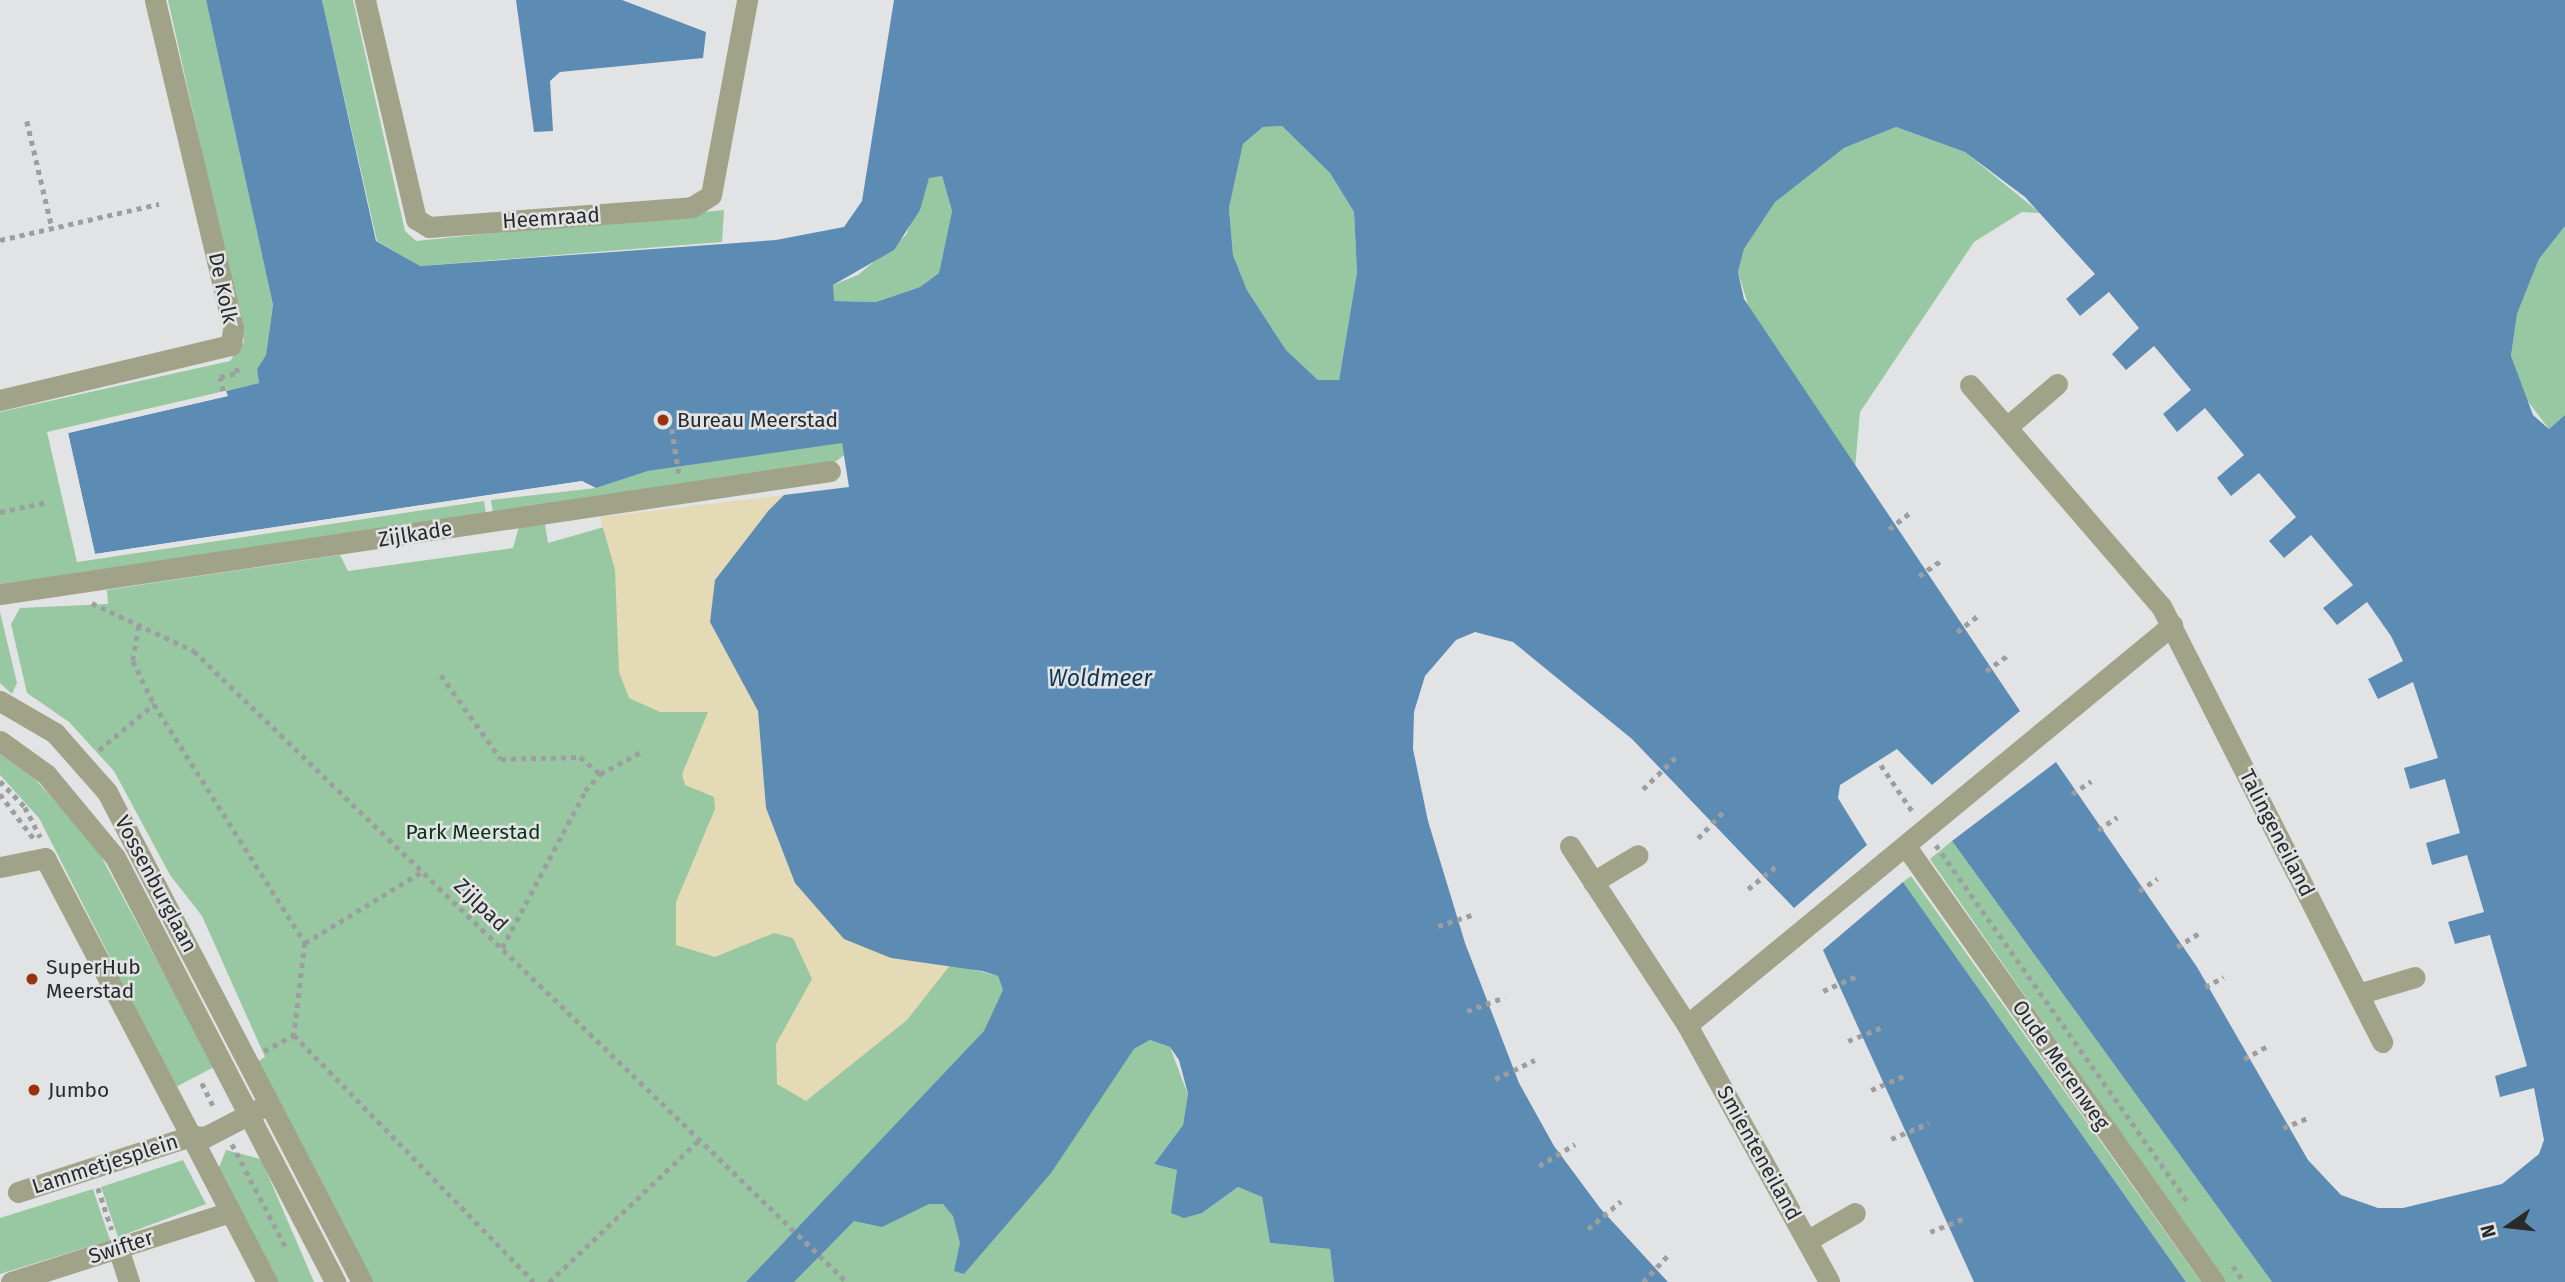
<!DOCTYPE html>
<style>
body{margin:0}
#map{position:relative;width:2565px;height:1282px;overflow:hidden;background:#e2e3e5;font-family:"Fira Sans",sans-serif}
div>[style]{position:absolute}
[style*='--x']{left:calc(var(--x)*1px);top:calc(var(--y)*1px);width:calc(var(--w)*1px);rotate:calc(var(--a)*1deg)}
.green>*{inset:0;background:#98c8a1}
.sand>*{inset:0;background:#e4dab5}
.water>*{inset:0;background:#5c8cb4}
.pier>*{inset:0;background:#e2e3e5}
.path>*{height:4.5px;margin-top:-2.25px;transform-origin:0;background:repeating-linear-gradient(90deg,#9d9ea0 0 5px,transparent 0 10px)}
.minor>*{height:21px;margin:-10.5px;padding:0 10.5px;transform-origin:10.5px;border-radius:10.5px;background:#a1a389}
.dots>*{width:19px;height:19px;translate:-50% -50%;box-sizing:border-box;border:4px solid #e2e3e5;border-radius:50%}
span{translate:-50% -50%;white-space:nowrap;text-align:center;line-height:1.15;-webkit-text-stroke:5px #e2e3e5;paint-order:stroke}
.street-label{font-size:21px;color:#2a2a2b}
.poi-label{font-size:21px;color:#2a2a2b}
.left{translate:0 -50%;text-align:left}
.park-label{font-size:21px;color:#0a3217}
.water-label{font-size:23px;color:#113653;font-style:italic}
.north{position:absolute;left:2474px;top:1191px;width:70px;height:70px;-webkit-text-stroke:5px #e2e3e5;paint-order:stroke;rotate:256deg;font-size:19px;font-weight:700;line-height:28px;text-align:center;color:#2a2a2b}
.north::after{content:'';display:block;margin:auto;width:24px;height:32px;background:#2a2a2b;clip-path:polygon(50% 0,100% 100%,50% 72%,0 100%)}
</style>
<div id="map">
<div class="green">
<div style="clip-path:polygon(168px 0,206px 0,273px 305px,266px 355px,257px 369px,259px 383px,47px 432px,77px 562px,484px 501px,486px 514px,0 584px,0 412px,230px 361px,244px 341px)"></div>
<div style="clip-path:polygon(322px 0,353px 0,405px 231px,416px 241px,724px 210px,722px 242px,419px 266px,377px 241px)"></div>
<div style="clip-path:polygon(1282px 126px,1330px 173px,1354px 212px,1357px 272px,1339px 380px,1318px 380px,1286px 350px,1247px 290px,1233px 255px,1229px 208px,1243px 144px,1263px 127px)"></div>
<div style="clip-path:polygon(1896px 127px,1965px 152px,2040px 213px,2022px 212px,1974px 242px,1860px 412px,1855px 468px,1752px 318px,1738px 272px,1744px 249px,1775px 201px,1844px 148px)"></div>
<div style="clip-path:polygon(942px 176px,952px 211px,939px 273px,920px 287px,876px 302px,833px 301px,833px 285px,858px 275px,906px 235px,929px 177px)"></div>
<div style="clip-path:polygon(2565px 226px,2565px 415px,2549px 429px,2520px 391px,2511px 356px,2517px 314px,2539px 259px)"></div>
<div style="clip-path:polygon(842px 442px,844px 455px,835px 462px,493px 513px,491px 500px,596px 488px,648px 471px)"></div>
<div style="clip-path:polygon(545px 524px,548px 543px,604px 527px,678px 597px,803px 935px,936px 982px,951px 964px,998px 976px,1003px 990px,1116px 1074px,1134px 1049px,1150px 1040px,1170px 1047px,1188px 1095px,1183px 1125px,1154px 1164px,1177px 1170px,1202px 1213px,1238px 1187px,1262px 1197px,1270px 1243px,1330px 1249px,1334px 1282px,372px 1282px,257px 1062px,265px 1057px,202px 916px,170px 875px,114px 771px,69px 722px,27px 693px,11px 624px,20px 608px,108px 604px,107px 590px,340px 555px,348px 571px,513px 548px,519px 527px)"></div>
<div style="clip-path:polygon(0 612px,17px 683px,12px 694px,0 683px)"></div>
<div style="clip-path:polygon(0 754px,35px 779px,95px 845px,214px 1067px,176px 1087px,39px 818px,0 775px)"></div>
<div style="clip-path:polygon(1952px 841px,2272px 1282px,2224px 1282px,1930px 859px)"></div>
<div style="clip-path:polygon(1911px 876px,2201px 1282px,2186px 1282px,1903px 882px)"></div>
<div style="clip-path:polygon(226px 1150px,261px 1159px,314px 1282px,276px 1282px,218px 1170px)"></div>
<div style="clip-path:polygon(183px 1160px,206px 1204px,118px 1237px,101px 1187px)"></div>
<div style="clip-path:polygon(93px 1189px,110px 1240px,0 1274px,0 1218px)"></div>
</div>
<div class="sand">
<div style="clip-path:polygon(784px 495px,715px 580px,736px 669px,758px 711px,766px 808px,795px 883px,925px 963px,951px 964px,907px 1020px,806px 1101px,777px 1084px,776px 1044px,812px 979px,793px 938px,774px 933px,715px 957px,676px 945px,676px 902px,715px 809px,714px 797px,685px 785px,682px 774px,708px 712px,660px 712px,629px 698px,619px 672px,615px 570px,600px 517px)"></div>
</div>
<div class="water">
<div style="clip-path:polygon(evenodd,206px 0,322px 0,376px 241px,420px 266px,776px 240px,844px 227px,862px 201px,894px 0,2565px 0,2565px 226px,2539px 259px,2517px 314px,2511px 356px,2533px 415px,2549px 429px,2565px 415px,2565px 1282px,2272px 1282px,1952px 841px,2056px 762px,2197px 967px,2308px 1160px,2341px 1195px,2378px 1208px,2403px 1208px,2502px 1184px,2539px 1154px,2544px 1140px,2534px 1088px,2500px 1097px,2495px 1076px,2527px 1066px,2490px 935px,2455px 944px,2448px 922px,2484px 912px,2467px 855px,2432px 865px,2426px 843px,2460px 833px,2445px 779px,2410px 789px,2404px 768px,2438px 758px,2413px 682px,2378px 699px,2368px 679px,2403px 661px,2391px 636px,2367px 602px,2337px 625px,2323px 608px,2353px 585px,2311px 535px,2284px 558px,2269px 541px,2296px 517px,2259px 473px,2231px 496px,2217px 478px,2244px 455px,2205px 408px,2177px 432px,2163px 414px,2191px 390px,2154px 346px,2126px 370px,2112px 354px,2139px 328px,2109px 292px,2080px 316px,2066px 299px,2095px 274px,2025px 197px,1965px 152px,1896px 127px,1844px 148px,1775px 202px,1744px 249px,1738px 272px,1744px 299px,2020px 711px,1932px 785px,1897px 749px,1840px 785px,1838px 798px,1867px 845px,1794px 908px,1632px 739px,1513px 642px,1475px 632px,1456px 640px,1425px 676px,1414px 712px,1413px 749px,1428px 821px,1465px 943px,1519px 1083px,1554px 1146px,1600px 1208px,1668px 1282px,1334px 1282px,1330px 1249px,1270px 1243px,1262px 1197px,1238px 1187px,1202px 1213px,1184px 1218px,1171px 1213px,1177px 1170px,1154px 1164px,1183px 1125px,1188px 1094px,1179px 1060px,1170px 1047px,1150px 1040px,1134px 1049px,1051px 1173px,964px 1274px,954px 1271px,960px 1243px,953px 1216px,943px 1204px,929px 1204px,882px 1227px,854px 1221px,794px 1282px,746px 1282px,984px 1031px,1003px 990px,998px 976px,982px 971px,891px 958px,844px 939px,795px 883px,766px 808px,758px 711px,710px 622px,715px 580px,769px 510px,784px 495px,849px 487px,842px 443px,648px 471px,596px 488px,582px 481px,95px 554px,68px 433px,227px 396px,226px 391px,259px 383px,257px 369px,266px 355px,273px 305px,206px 0,1282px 126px,1330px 173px,1354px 212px,1357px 272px,1339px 380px,1318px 380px,1286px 350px,1247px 290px,1233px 255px,1229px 208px,1243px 144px,1263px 127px,1282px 126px,206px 0,942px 176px,952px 211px,939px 273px,920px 287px,876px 302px,834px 301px,833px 285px,894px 250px,920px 210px,929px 178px,942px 176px)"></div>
<div style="clip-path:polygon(516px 0,622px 0,706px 32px,703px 58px,560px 72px,550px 81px,553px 131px,534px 132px)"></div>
<div style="clip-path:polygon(1903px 882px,2186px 1282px,1974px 1282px,1823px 950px)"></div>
</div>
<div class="pier">
<div style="clip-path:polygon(226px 391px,228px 396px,68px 433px,95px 554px,583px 481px,584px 486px,92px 557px,65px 431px)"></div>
</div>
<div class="path">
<div style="--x:27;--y:121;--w:110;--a:76.8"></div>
<div style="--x:0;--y:240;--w:163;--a:-12.8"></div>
<div style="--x:223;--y:391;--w:14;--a:-102"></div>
<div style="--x:220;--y:377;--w:17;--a:-13"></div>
<div style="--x:237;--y:373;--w:7;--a:-98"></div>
<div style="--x:672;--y:429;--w:45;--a:81"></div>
<div style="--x:0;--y:512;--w:48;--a:-12"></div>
<div style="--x:1889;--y:529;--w:28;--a:-38"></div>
<div style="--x:1919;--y:576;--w:28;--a:-35"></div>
<div style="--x:92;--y:603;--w:113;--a:25.2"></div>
<div style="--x:194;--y:651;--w:908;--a:44.02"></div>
<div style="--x:139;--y:626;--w:36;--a:100"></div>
<div style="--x:133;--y:661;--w:48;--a:64"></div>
<div style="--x:154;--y:704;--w:283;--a:57.7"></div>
<div style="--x:305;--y:943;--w:93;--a:96.8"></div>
<div style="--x:294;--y:1035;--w:344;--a:45.8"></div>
<div style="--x:1957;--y:632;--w:28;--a:-38"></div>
<div style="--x:1986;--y:671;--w:26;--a:-36"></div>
<div style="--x:441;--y:675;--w:103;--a:54.5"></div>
<div style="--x:501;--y:759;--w:79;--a:-1.5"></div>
<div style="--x:580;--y:757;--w:26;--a:40"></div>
<div style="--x:99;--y:750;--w:72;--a:-39.9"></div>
<div style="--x:1881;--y:765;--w:57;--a:55.8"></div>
<div style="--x:0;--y:781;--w:36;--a:46"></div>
<div style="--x:25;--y:807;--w:34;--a:63"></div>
<div style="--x:1643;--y:789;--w:45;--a:-44.1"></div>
<div style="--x:0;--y:794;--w:56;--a:52.9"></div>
<div style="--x:2072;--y:794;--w:23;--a:-34"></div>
<div style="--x:2098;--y:830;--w:23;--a:-34"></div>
<div style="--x:1698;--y:838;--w:39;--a:-46"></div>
<div style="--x:1936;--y:845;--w:439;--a:54.8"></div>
<div style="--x:1748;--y:889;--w:36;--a:-39"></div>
<div style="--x:2139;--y:891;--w:22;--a:-34"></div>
<div style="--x:1438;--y:926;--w:39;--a:-18"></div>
<div style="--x:305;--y:943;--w:138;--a:-31.4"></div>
<div style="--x:2177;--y:947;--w:25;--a:-32"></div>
<div style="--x:502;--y:948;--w:178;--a:-62.1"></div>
<div style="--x:585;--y:791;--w:23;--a:-49"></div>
<div style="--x:600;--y:774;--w:47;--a:-28.2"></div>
<div style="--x:2205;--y:987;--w:21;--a:-28"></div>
<div style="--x:1823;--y:991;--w:39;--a:-24"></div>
<div style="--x:1467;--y:1011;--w:40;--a:-20.2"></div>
<div style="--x:1848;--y:1041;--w:40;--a:-22"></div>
<div style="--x:264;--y:1051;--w:34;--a:-28"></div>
<div style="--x:2244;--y:1059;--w:26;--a:-29"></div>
<div style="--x:1495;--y:1079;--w:44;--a:-25.4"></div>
<div style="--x:202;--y:1083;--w:28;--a:64"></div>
<div style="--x:1871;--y:1090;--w:39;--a:-23"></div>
<div style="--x:2283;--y:1128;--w:27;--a:-22"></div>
<div style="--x:1891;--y:1139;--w:41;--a:-22.8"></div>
<div style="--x:232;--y:1144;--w:115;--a:62.5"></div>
<div style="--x:1539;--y:1166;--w:42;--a:-31.4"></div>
<div style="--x:98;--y:1188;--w:44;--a:71.6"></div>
<div style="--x:1588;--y:1229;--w:43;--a:-40.3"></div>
<div style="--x:1930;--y:1232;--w:40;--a:-22"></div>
<div style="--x:2233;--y:1266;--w:19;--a:55"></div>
<div style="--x:549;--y:1282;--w:208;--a:-43.4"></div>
<div style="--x:1643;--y:1282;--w:40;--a:-47"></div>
</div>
<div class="minor">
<div style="--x:365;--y:0;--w:225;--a:76.9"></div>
<div style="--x:416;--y:219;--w:15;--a:32"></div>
<div style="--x:429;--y:227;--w:264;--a:-4.3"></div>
<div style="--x:692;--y:207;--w:22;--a:-32"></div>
<div style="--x:711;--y:195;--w:198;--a:-79.5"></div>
<div style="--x:1970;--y:385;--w:292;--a:49.2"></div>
<div style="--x:2161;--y:606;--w:489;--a:63.1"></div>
<div style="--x:0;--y:400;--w:237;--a:-13.4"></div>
<div style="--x:231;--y:345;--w:17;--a:-83"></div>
<div style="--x:233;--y:328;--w:337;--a:-103.4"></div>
<div style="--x:2007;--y:427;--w:66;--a:-40.7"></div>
<div style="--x:0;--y:594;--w:839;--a:-8.43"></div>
<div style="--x:0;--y:701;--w:64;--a:30.2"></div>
<div style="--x:55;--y:733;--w:79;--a:48.6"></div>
<div style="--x:107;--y:792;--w:552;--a:62.51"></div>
<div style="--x:0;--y:741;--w:57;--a:35.7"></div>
<div style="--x:46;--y:774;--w:108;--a:50.3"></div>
<div style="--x:115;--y:857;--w:479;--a:62.6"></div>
<div style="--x:1570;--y:846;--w:214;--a:56.8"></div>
<div style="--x:1687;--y:1025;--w:293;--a:61"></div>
<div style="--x:1907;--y:848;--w:532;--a:54.73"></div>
<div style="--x:0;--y:867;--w:46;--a:-11.3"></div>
<div style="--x:45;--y:858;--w:314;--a:62.3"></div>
<div style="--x:191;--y:1136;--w:182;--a:162.1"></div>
<div style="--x:1593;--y:882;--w:52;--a:-31"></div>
<div style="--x:2358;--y:994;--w:59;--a:-16.6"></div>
<div style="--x:1687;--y:1025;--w:629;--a:-39.51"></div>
<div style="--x:259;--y:1109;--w:61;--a:152.6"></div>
<div style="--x:205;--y:1137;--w:14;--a:-176"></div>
<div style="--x:191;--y:1136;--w:165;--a:62.5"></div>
<div style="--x:1808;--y:1240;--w:54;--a:-29.9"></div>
<div style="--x:118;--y:1248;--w:36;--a:72"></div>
<div style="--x:11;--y:1282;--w:230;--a:-17.7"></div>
</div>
<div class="dots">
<div style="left:663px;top:420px;background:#99320d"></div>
<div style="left:32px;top:979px;background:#99320d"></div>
<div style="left:34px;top:1090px;background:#99320d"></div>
</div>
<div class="street-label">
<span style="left:551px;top:218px;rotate:-4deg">Heemraad</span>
<span style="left:223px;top:288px;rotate:78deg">De Kolk</span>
<span style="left:415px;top:534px;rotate:-9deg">Zijlkade</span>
<span style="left:2277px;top:833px;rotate:63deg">Talingeneiland</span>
<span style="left:156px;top:884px;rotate:62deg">Vossenburglaan</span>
<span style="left:481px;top:905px;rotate:44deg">Zijlpad</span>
<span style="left:2061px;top:1065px;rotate:55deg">Oude Merenweg</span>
<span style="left:1759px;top:1153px;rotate:61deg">Smienteneiland</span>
<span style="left:105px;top:1164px;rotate:-18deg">Lammetjesplein</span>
<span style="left:121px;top:1247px;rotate:-18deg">Swifter</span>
</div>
<div class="poi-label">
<span class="left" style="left:677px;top:420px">Bureau Meerstad</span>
<span class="left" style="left:46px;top:979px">SuperHub<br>Meerstad</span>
<span class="left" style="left:48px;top:1090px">Jumbo</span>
</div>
<div class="park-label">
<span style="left:473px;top:832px">Park Meerstad</span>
</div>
<div class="water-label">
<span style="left:1100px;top:678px">Woldmeer</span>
</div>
<div class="north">N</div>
</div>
